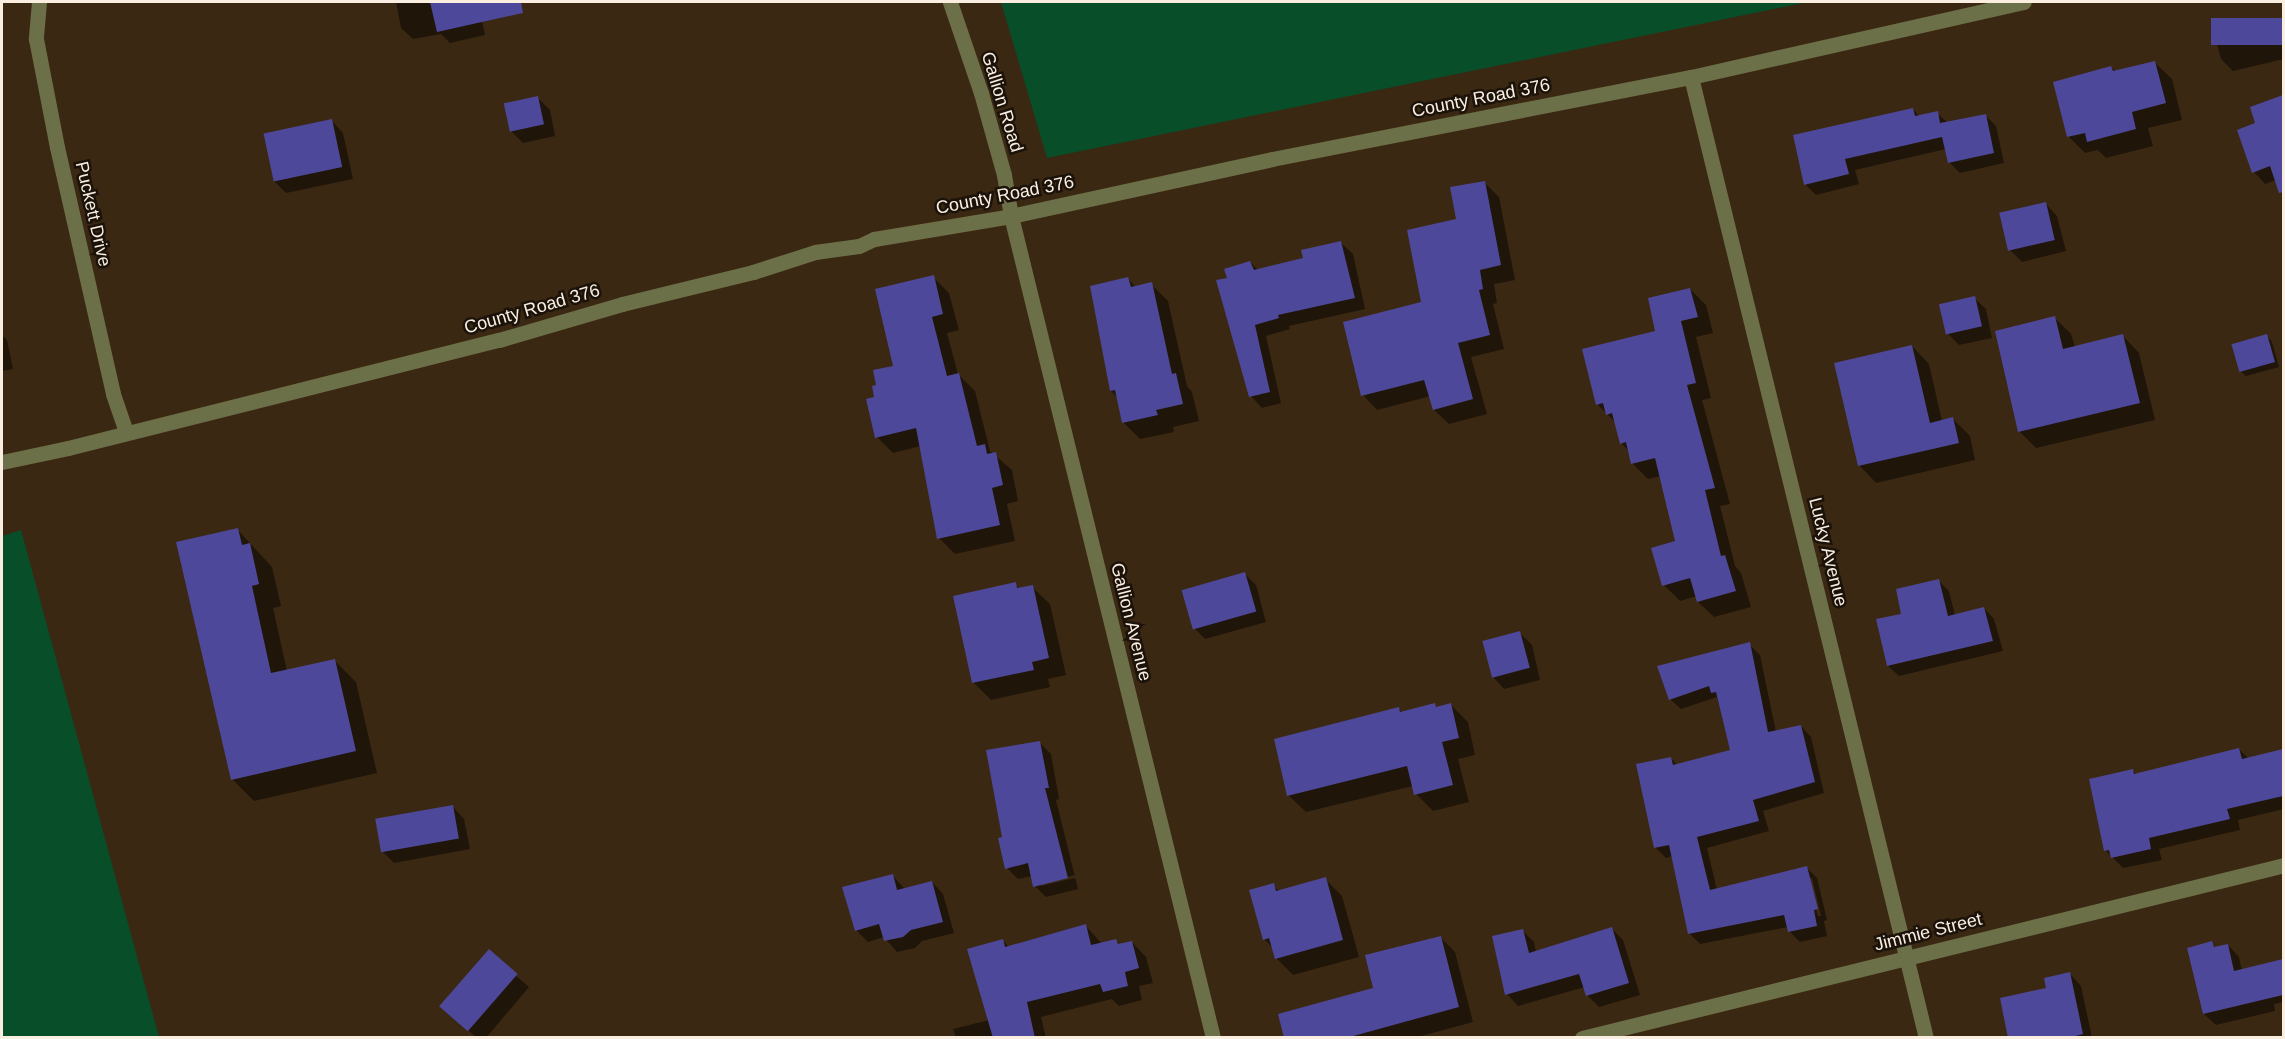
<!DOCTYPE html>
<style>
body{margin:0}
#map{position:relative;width:2285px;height:1039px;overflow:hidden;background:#3b2812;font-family:Helvetica,sans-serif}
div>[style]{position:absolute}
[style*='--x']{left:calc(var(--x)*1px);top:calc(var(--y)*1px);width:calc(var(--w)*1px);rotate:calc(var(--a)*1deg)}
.green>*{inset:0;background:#084e29}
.shadow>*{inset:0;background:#0007}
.building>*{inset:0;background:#4e489a;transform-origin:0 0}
.minor>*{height:15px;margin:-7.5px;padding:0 7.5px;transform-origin:7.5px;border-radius:7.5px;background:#6c7048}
.tertiary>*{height:15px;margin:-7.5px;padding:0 7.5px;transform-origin:7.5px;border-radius:7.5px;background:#6c7048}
span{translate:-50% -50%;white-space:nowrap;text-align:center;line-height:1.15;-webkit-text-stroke:5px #1b130a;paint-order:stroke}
.street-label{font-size:18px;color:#faeee1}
.frame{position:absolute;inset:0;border:3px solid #faeee1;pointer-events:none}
</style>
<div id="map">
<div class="green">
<div style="clip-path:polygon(1001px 2px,1803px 2px,1803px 3px,1047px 158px)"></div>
<div style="clip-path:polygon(21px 530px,159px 1037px,2px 1037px,2px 536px)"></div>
</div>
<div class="shadow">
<div style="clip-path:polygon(396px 2px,478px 2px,485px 35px,450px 43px,441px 34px,413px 39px,401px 28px)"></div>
<div style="clip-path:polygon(2284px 19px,2284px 59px,2233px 71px,2221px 59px,2215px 36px)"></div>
<div style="clip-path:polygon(2154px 62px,2172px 79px,2182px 120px,2148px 128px,2153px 146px,2106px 158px,2098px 150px,2085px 153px,2068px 136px,2111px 67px,2116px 72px)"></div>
<div style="clip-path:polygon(2284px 97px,2284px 177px,2265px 184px,2254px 172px,2257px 124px,2251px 108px)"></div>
<div style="clip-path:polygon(538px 98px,550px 110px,555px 136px,523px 143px,511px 131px)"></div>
<div style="clip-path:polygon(1913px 109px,1920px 117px,1937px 113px,1948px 123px,1985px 115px,1996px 126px,2004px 163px,1960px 173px,1949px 162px,1946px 149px,1855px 170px,1859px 184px,1816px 195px,1805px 184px)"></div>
<div style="clip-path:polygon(332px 121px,343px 133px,353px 179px,286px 193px,274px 181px)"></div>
<div style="clip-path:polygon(1484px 182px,1499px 197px,1515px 280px,1494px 284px,1497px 303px,1493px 304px,1504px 349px,1471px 357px,1487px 414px,1449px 424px,1434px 410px,1431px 396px,1377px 410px,1363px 395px,1423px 303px,1458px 220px)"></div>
<div style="clip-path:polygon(2046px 204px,2057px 216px,2066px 251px,2022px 262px,2010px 250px)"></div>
<div style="clip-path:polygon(1341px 243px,1353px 254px,1365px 309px,1289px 326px,1290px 329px,1266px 336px,1281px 403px,1262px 408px,1251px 396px,1229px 279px,1250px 262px,1258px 270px,1304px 259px)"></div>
<div style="clip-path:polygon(933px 277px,949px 293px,959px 330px,947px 333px,958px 374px,975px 391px,990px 451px,1012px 470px,1018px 501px,1007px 504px,1015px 541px,955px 554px,939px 538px,921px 446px,893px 453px,877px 437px,876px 398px,895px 367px)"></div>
<div style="clip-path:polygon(1128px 279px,1136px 287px,1151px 284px,1168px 301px,1187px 386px,1192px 392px,1199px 421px,1173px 427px,1174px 432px,1140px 439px,1123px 422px,1118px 398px,1111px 391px)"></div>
<div style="clip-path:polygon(1690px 289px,1706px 305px,1713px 333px,1696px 337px,1711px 398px,1702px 400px,1730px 504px,1720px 506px,1735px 566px,1741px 573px,1751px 607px,1714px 617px,1698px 602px,1697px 596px,1680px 601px,1664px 585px,1677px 542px,1661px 476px,1648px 479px,1632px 463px,1630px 452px,1621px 443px,1616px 423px,1597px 404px)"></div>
<div style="clip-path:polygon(1974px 298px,1986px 309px,1992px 338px,1959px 345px,1947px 333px)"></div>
<div style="clip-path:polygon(2055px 318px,2071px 334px,2075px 347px,2123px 336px,2139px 353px,2155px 420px,2036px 448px,2020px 432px,1996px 332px)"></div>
<div style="clip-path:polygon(2px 335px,7px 340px,13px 369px,2px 371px)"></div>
<div style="clip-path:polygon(2267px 336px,2272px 342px,2279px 367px,2246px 376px,2240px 371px)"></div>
<div style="clip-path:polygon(1912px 346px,1929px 364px,1942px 421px,1953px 419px,1970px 436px,1975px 460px,1876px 483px,1859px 465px)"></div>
<div style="clip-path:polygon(237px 529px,272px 567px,281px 606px,273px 608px,287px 671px,334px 660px,356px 682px,377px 773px,254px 801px,232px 779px)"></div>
<div style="clip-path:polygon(1245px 574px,1256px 585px,1266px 622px,1205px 639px,1193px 627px)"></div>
<div style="clip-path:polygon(1938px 580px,1949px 591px,1955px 616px,1984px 608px,1994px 619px,2003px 651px,1899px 676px,1888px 666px,1903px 615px)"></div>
<div style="clip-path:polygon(1015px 584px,1020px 589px,1032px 587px,1050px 604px,1066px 675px,1048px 679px,1050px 687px,991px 700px,974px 683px,955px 597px)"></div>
<div style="clip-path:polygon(1520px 633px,1532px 645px,1540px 680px,1504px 689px,1493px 677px)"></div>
<div style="clip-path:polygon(evenodd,1749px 644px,1760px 655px,1776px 732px,1801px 726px,1811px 737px,1824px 793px,1763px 811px,1769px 831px,1707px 848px,1717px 890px,1806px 867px,1817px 878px,1827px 920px,1824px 921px,1827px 936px,1800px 942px,1790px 932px,1788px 927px,1700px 944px,1689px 933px,1673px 856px,1666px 858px,1655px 847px,1671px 758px,1677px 765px,1731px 751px,1717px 697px,1681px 709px,1670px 699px,1749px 644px,1808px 878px,1812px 878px,1821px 916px,1818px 916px,1808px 878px)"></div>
<div style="clip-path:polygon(1435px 705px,1438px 708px,1451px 705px,1468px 722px,1475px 755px,1458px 759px,1469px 802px,1433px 811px,1416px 794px,1413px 786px,1306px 812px,1288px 795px,1399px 709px,1402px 713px)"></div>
<div style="clip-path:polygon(evenodd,1039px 742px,1051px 754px,1059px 799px,1056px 800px,1078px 889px,1046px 897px,1035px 886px,1032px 876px,1018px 879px,1007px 868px,1004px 838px,1039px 742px,1075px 875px,1075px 878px,1041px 886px,1041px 883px,1075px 875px)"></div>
<div style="clip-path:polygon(2239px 749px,2249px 759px,2284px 751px,2284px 809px,2238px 820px,2240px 830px,2159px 849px,2162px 860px,2123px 868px,2106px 851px,2133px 771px,2137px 775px)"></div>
<div style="clip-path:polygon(453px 807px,464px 819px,470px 849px,394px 863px,382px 851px)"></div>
<div style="clip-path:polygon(893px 876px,905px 889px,932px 882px,943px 894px,954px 933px,922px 941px,915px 948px,897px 952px,884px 937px,868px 942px,856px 930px)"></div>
<div style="clip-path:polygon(1325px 879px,1342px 896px,1359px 957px,1293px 975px,1276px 958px,1273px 948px,1264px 939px,1273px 885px,1280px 892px)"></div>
<div style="clip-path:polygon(1086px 926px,1102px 944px,1116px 941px,1120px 945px,1132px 942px,1146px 957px,1153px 983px,1139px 986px,1142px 1000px,1119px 1006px,1112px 999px,1041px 1017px,1046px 1038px,956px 1038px,953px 1029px,989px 1020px,1003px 941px,1009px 947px)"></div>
<div style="clip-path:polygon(1612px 929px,1623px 940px,1640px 995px,1599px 1007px,1587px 995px,1585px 987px,1518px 1006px,1507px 994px,1522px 930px,1534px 942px,1536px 952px)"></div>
<div style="clip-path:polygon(1440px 937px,1455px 952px,1473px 1022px,1414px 1038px,1296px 1038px,1375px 989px)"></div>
<div style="clip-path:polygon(2212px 943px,2216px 948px,2228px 945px,2239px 957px,2242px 971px,2284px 961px,2284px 1002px,2274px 1004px,2275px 1011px,2216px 1025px,2204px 1014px)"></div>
<div style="clip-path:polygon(489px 952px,529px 987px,486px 1038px,477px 1038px,454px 1018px)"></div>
<div style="clip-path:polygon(2070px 974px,2081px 986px,2092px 1038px,2010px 1038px,2048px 989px)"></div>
</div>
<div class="building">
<div style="clip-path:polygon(430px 2px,521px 2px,523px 13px,437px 32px)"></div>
<div style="left:2283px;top:18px;width:27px;height:72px;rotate:90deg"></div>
<div style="clip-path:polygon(2155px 61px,2166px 103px,2132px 112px,2136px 129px,2087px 142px,2085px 133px,2067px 137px,2053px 82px,2111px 66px,2113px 71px)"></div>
<div style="clip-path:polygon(2283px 95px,2283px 192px,2279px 193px,2270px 166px,2252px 173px,2237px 130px,2255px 123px,2250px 107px)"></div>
<div style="left:538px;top:96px;width:29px;height:35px;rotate:78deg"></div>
<div style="clip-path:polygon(1913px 108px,1915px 116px,1938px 111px,1940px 123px,1986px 114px,1994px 153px,1948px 163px,1942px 137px,1845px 159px,1849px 174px,1804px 185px,1793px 135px)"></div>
<div style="left:332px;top:119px;width:49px;height:70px;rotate:78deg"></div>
<div style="clip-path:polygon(1485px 181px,1501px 265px,1480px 270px,1483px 289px,1479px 290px,1490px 335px,1458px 343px,1473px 399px,1433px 410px,1424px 380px,1361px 396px,1343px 322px,1421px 302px,1407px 230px,1456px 219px,1450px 187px)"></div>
<div style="left:2046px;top:202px;width:39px;height:48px;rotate:77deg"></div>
<div style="clip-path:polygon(1341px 241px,1355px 298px,1278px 315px,1279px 318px,1255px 325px,1270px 392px,1249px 397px,1216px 280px,1227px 278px,1224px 269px,1250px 261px,1254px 270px,1303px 258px,1301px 250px)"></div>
<div style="clip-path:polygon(934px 275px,943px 314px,932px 317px,947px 376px,959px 373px,977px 446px,985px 444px,987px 454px,996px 452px,1003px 485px,992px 488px,1000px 525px,937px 539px,916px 428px,875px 438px,866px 399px,874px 397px,872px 386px,876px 385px,873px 370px,893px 366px,875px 289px)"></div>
<div style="clip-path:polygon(1128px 277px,1131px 287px,1152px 282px,1172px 374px,1176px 373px,1183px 404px,1156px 410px,1158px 415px,1122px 423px,1115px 390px,1110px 391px,1090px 286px)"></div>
<div style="clip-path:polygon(1690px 288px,1698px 317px,1681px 321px,1696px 383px,1687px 385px,1715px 488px,1705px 490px,1721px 556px,1725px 555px,1736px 591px,1697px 602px,1690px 578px,1662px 586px,1651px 548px,1675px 541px,1655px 458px,1631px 464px,1626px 442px,1620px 444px,1612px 413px,1606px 415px,1603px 403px,1596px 405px,1582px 349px,1655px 331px,1648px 298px)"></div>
<div style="left:1975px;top:296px;width:31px;height:37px;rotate:77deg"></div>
<div style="clip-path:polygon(2055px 316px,2063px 349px,2123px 334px,2140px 403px,2018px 432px,1995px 331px)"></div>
<div style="left:2267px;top:334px;width:29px;height:37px;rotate:74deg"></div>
<div style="clip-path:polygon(1912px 345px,1930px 423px,1953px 417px,1959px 443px,1858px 466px,1834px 363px)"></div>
<div style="clip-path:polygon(238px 528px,242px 545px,250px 543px,259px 584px,252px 586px,271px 673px,335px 659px,356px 751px,231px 780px,176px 542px)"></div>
<div style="left:1245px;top:572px;width:41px;height:66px;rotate:74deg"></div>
<div style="clip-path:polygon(1939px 579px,1948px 616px,1984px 607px,1993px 641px,1887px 666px,1876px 619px,1901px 614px,1896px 589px)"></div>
<div style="clip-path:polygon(1016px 582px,1017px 588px,1033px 585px,1049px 658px,1032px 662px,1034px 670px,972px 683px,953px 596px)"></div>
<div style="left:1520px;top:631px;width:38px;height:39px;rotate:75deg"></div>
<div style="clip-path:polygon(1750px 642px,1768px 732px,1801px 725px,1815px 782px,1753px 800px,1759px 821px,1697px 837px,1710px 890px,1807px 866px,1818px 909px,1814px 910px,1817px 926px,1788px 932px,1784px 915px,1688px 934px,1669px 845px,1654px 848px,1636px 764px,1671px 757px,1673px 765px,1730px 750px,1716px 692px,1711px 693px,1709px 686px,1669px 700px,1657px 666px)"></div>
<div style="clip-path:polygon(1435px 703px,1436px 707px,1451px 703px,1459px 738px,1442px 742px,1453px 785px,1414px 795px,1407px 766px,1287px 796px,1274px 739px,1399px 707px,1400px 712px)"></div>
<div style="clip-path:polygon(1040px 741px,1049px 788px,1045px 788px,1068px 878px,1033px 887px,1028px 863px,1005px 869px,998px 838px,1002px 837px,986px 750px)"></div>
<div style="clip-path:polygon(2239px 748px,2242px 759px,2283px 749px,2283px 796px,2227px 809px,2230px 819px,2149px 838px,2151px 849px,2111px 858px,2109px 850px,2104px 851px,2089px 779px,2133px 769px,2134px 774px)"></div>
<div style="left:453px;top:805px;width:34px;height:79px;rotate:80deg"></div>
<div style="clip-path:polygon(893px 874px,897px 890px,932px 881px,943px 922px,911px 930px,903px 937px,884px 941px,879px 924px,855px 931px,842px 887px)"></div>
<div style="clip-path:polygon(1326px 877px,1343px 940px,1275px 959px,1269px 938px,1263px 940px,1249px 890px,1274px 883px,1276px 891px)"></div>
<div style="clip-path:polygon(1086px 924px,1091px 945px,1116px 939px,1118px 944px,1132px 941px,1139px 968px,1125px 972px,1128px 986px,1103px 992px,1100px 984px,1027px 1002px,1035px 1038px,993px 1038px,967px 949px,1003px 939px,1005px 947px)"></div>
<div style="clip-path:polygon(1612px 927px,1629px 983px,1586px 996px,1579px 974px,1505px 995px,1492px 936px,1523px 929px,1529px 953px)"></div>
<div style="clip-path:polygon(1441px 936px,1459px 1007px,1346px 1038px,1284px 1038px,1278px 1014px,1373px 988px,1365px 955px)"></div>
<div style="clip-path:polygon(2212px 941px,2214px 947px,2228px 944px,2234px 971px,2283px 959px,2283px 995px,2203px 1014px,2187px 948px)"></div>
<div style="left:489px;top:949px;width:38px;height:76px;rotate:41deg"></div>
<div style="clip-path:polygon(2070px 972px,2083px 1034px,2068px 1038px,2008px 1038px,2000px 998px,2046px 988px,2044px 978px)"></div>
</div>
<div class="minor">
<div style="--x:39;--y:2;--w:37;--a:95"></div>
<div style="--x:36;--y:39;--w:110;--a:79"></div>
<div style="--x:57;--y:147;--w:253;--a:77.2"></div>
<div style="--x:113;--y:394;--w:39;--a:71"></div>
<div style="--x:1691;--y:77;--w:989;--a:76.26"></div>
<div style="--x:1011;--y:216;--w:846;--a:76.19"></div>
<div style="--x:1582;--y:1038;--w:723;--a:-13.84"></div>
</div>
<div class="tertiary">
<div style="--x:950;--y:2;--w:96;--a:71.2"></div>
<div style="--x:981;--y:93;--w:85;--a:74.3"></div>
<div style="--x:1004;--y:175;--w:42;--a:80.3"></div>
<div style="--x:2;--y:462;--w:67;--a:-12"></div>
<div style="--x:68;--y:448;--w:444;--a:-14.1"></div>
<div style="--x:499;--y:340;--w:128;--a:-16.3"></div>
<div style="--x:622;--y:304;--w:135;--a:-13.7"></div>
<div style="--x:753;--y:272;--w:65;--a:-17.9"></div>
<div style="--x:815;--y:252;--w:44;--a:-7.8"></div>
<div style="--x:859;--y:246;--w:17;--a:-25"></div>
<div style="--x:874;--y:239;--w:139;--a:-9.5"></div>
<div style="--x:1011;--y:216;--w:267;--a:-12.3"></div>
<div style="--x:1272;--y:159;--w:427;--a:-11.1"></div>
<div style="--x:1691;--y:77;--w:341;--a:-12.7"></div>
</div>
<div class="street-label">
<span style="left:1481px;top:98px;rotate:-11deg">County Road 376</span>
<span style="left:1002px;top:102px;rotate:73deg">Gallion Road</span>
<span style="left:1005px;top:195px;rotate:-11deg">County Road 376</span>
<span style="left:93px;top:214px;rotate:77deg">Puckett Drive</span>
<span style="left:532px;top:309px;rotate:-16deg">County Road 376</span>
<span style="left:1828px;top:552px;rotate:76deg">Lucky Avenue</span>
<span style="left:1131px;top:622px;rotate:76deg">Gallion Avenue</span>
<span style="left:1928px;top:932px;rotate:-14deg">Jimmie Street</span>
</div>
<div class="frame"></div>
</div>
